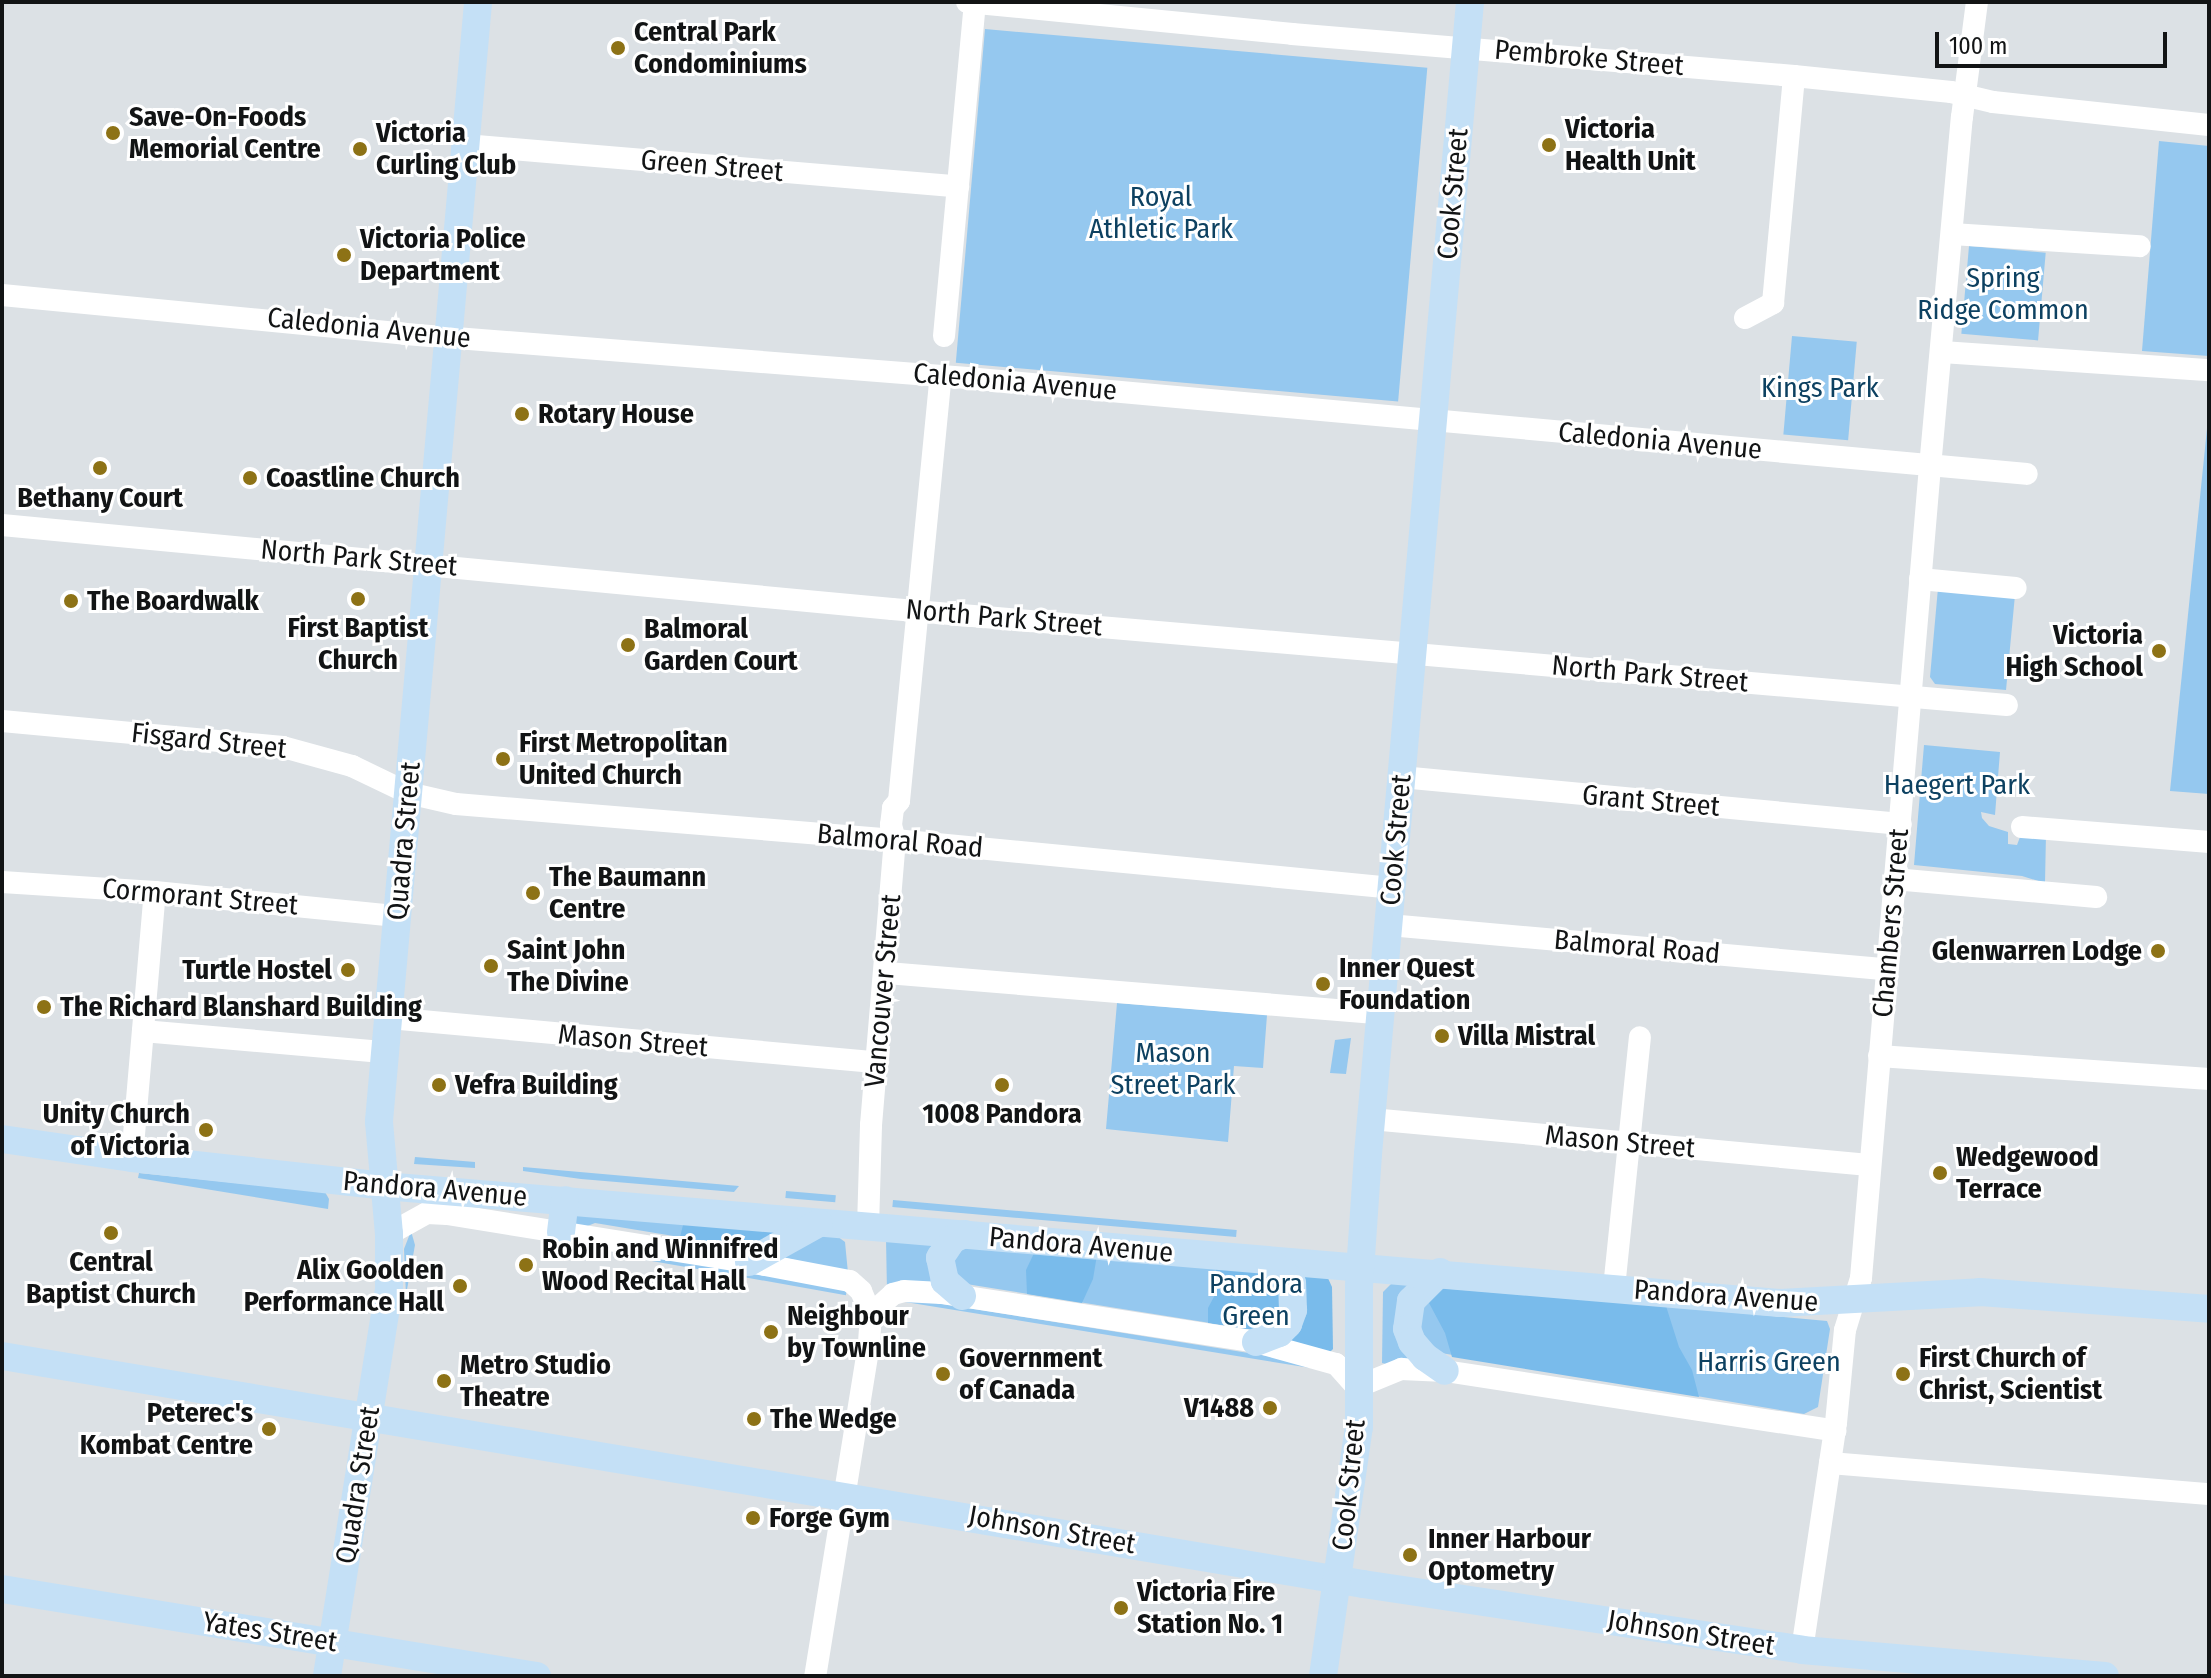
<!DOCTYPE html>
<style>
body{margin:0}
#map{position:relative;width:2211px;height:1678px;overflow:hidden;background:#dce1e5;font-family:"Fira Sans Condensed",sans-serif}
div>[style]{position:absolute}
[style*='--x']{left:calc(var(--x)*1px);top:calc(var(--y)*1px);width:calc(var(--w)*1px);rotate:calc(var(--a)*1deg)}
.green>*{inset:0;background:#95c8ef;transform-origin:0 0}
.forest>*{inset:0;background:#79bbeb}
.minor>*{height:22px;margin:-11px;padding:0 11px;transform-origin:11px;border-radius:11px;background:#fff}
.major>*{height:28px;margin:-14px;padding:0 14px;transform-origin:14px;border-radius:14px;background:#c4e0f6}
.dots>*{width:22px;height:22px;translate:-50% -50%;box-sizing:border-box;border:4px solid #fff;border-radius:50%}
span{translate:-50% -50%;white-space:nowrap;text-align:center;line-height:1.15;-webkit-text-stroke:6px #fff;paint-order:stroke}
.poi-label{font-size:28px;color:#121415;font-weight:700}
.left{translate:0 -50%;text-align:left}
.right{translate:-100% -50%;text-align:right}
.street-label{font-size:28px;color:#121415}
.park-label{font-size:28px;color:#0d4161}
.frame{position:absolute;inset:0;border:4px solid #121415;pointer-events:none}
.scale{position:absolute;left:1935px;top:32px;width:232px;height:36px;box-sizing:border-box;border:4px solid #121415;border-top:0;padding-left:10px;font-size:24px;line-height:28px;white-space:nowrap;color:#121415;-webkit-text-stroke:6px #fff;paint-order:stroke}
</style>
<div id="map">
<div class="green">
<div style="left:985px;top:29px;width:444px;height:335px;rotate:5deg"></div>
<div style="clip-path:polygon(2159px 141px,2209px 146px,2209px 356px,2142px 351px)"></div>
<div style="left:1969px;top:246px;width:77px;height:88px;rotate:5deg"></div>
<div style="left:1792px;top:336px;width:65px;height:99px;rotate:5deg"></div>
<div style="clip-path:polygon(2209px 409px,2209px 794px,2170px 791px)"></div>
<div style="clip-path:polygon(1938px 588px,2015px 595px,2006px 690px,1935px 684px,1930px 677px)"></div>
<div style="clip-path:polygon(1924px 745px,2000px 752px,1995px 815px,1981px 812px,1982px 818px,1989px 826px,2008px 832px,2008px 844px,2017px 845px,2020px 837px,2046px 834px,2045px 883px,2022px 876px,1914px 865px)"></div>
<div style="clip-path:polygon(1117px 1003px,1267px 1015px,1263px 1068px,1234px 1066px,1228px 1142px,1106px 1129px)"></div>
<div style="clip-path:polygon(1351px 1038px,1346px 1074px,1330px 1073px,1335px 1040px)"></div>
<div style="clip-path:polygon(415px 1157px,475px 1162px,475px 1168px,414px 1164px)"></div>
<div style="clip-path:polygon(523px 1167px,739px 1186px,734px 1192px,581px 1179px,523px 1171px)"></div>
<div style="clip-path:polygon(139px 1173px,325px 1192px,329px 1199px,328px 1209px,138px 1178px)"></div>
<div style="left:786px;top:1191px;width:50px;height:7px;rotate:5deg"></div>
<div style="left:893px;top:1200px;width:345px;height:7px;rotate:5deg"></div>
<div style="clip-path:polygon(572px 1212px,778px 1225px,752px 1249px,595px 1223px,585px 1227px,574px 1224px)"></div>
<div style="clip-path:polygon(411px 1231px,415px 1245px,406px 1295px,404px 1249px)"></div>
<div style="clip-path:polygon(818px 1234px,837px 1236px,845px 1242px,848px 1273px,778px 1256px)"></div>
<div style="clip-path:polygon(886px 1239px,940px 1241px,938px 1285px,887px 1291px)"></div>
<div style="clip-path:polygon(960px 1247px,1265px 1270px,1254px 1330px,960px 1283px,948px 1272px)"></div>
<div style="left:647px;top:1254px;width:203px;height:6px;rotate:10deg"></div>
<div style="clip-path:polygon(1393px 1282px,1413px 1284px,1415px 1358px,1386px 1364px,1382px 1363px,1383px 1292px)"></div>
<div style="clip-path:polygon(1444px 1286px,1827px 1321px,1830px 1329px,1818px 1407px,1804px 1414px,1435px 1352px,1413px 1323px,1437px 1288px)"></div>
<div style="clip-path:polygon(905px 1298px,1324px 1365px,1323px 1370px,899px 1301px)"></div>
</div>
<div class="forest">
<div style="clip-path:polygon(685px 1217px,793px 1232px,752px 1249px,680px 1237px)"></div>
<div style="clip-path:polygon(1036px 1249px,1097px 1255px,1093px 1279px,1082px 1303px,1027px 1294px,1026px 1270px)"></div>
<div style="clip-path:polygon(1216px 1266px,1265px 1270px,1282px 1283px,1280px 1319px,1254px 1330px,1208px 1323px,1208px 1308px,1217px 1291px)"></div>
<div style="clip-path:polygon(1295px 1274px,1327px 1276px,1332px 1287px,1333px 1349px,1329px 1353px,1283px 1340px)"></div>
<div style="clip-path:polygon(1437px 1288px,1666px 1306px,1679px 1347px,1692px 1370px,1699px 1397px,1452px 1357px,1445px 1333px,1429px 1303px)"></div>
</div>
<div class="minor">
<div style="--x:967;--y:2;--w:327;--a:5.6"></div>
<div style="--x:1292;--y:34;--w:504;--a:4.78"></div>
<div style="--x:1794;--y:76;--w:158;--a:5.8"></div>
<div style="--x:1951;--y:92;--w:43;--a:13.4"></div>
<div style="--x:1993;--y:102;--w:217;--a:6.1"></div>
<div style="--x:465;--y:145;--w:495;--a:4.8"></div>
<div style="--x:1952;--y:234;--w:188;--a:3.7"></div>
<div style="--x:2;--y:295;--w:405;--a:5.5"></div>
<div style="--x:405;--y:334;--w:564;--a:4.48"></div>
<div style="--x:967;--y:378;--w:1064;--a:5.17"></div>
<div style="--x:1745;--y:318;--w:32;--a:-28"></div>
<div style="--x:1773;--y:303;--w:228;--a:-84.7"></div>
<div style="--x:944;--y:336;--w:335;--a:-84.7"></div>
<div style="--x:1942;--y:352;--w:268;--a:3.9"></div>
<div style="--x:2;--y:525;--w:894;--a:5.39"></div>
<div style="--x:892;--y:609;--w:1119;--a:4.92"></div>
<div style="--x:1920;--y:579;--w:96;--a:5.4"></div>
<div style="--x:2;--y:721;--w:282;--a:5.3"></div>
<div style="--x:283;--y:747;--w:72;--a:15.4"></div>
<div style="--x:352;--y:766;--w:62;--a:25.7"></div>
<div style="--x:408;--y:793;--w:49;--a:12.9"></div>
<div style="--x:456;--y:804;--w:440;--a:4.7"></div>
<div style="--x:895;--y:840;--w:499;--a:5.5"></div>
<div style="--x:1401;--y:777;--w:502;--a:5.37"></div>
<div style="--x:2022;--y:827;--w:188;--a:4.6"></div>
<div style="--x:1894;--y:879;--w:203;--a:5.1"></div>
<div style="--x:2;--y:882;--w:153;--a:3.7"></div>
<div style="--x:155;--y:892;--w:243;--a:5.7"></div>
<div style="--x:1389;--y:925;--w:498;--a:5.1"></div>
<div style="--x:887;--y:973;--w:496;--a:4.7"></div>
<div style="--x:389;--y:1018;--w:490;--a:5.2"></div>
<div style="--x:143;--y:1031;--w:243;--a:5"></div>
<div style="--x:1879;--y:1056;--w:331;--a:4"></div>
<div style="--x:1371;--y:1119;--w:500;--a:5.28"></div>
<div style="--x:132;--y:1158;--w:267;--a:-85.1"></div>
<div style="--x:868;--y:1227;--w:102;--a:-88.3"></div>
<div style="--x:871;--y:1125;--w:286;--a:-85.2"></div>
<div style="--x:895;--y:840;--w:16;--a:-105"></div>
<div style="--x:891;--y:825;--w:17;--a:-83"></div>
<div style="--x:893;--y:808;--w:9;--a:-49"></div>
<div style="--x:899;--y:801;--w:427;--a:-84.4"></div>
<div style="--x:389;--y:1234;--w:43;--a:-28.9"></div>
<div style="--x:427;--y:1213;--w:20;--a:3"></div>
<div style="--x:447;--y:1214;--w:322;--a:9.1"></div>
<div style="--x:765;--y:1265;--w:86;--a:10.7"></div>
<div style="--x:850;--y:1281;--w:15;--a:42"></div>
<div style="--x:861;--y:1291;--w:25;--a:67"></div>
<div style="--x:871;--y:1314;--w:30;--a:94"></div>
<div style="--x:869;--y:1344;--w:336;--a:99.2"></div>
<div style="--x:1614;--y:1288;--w:252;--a:-84.1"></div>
<div style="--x:871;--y:1314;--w:30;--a:-42"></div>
<div style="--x:893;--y:1294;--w:11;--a:-15"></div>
<div style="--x:904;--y:1291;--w:37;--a:3"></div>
<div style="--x:941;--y:1293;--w:319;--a:8.8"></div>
<div style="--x:1256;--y:1342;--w:83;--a:15.4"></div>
<div style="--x:1336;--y:1364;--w:31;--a:48"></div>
<div style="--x:1357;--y:1387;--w:48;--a:-22.2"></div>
<div style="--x:1401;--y:1369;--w:44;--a:2.6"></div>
<div style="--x:1445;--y:1371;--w:395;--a:8.7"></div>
<div style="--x:1830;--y:1463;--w:380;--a:4.7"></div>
<div style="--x:1802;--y:1650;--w:230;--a:-81.5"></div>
<div style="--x:1836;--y:1423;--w:93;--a:-84.5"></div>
<div style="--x:1845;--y:1330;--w:54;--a:-72.9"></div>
<div style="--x:1861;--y:1278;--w:814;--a:-85.14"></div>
<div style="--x:1930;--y:467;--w:351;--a:-84.8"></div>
<div style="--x:1962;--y:117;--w:116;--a:-82.6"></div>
</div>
<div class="major">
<div style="--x:2;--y:1139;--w:131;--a:8.3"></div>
<div style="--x:132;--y:1158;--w:254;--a:6.3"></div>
<div style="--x:384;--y:1186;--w:1401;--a:4.79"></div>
<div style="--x:1780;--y:1303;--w:200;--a:-3.1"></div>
<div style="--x:1980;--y:1292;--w:230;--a:4.2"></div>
<div style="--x:561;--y:1232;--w:32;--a:-83"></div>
<div style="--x:749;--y:1262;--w:80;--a:-29.1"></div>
<div style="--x:1440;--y:1272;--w:41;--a:135"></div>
<div style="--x:1411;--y:1301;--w:28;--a:98"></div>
<div style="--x:1407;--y:1329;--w:14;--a:69"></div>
<div style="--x:1412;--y:1342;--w:20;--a:49"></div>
<div style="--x:1425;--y:1357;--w:24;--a:35"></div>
<div style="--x:962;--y:1296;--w:23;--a:-139"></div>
<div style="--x:945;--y:1281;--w:24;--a:-102"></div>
<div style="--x:940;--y:1258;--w:23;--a:-56"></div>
<div style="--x:953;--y:1239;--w:13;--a:-23"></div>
<div style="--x:1256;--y:1342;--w:25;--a:-21"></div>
<div style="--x:1279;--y:1333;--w:13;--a:-45"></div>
<div style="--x:1288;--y:1324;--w:15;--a:-70"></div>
<div style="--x:1293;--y:1310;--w:27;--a:-92"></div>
<div style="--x:1292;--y:1283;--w:15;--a:-127"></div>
<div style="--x:1283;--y:1271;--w:17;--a:-147"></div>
<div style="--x:2;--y:1356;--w:1380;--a:9.51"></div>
<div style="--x:1363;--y:1584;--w:444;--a:8.5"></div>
<div style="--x:1802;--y:1650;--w:304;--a:4.9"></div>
<div style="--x:2;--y:1589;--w:542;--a:9.24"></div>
<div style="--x:327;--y:1676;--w:390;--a:-80.9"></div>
<div style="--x:389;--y:1291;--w:57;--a:-90"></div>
<div style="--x:389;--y:1234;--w:113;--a:-95.1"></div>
<div style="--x:379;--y:1121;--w:1123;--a:-84.94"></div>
<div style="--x:1323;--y:1676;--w:252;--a:-81.8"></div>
<div style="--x:1359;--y:1427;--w:141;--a:-90"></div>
<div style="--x:1359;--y:1286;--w:132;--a:-86.1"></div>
<div style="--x:1368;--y:1154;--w:1157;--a:-84.94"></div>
</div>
<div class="dots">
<div style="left:618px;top:48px;background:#8d7216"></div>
<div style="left:113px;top:133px;background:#8d7216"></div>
<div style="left:1549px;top:145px;background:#8d7216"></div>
<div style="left:360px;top:149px;background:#8d7216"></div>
<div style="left:344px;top:255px;background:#8d7216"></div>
<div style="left:522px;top:414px;background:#8d7216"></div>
<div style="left:100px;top:468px;background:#8d7216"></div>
<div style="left:250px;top:478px;background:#8d7216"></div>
<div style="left:358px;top:599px;background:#8d7216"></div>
<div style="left:71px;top:601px;background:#8d7216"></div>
<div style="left:628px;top:645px;background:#8d7216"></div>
<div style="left:2159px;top:651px;background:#8d7216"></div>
<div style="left:503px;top:759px;background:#8d7216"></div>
<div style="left:533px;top:893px;background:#8d7216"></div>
<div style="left:2158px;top:951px;background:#8d7216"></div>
<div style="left:491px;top:966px;background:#8d7216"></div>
<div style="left:348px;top:970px;background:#8d7216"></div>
<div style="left:1323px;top:984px;background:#8d7216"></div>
<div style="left:44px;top:1007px;background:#8d7216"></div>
<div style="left:1442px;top:1036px;background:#8d7216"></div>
<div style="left:439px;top:1085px;background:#8d7216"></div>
<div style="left:1002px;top:1085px;background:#8d7216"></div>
<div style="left:206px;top:1130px;background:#8d7216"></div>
<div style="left:1940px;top:1173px;background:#8d7216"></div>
<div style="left:111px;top:1233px;background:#8d7216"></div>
<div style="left:526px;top:1265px;background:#8d7216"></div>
<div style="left:460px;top:1286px;background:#8d7216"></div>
<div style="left:771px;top:1332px;background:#8d7216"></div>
<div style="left:943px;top:1374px;background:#8d7216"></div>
<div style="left:1903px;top:1374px;background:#8d7216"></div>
<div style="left:444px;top:1381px;background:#8d7216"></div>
<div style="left:1270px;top:1408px;background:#8d7216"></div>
<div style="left:754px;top:1419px;background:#8d7216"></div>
<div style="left:269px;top:1429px;background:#8d7216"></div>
<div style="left:753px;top:1518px;background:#8d7216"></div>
<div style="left:1410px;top:1555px;background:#8d7216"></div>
<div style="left:1121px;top:1608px;background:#8d7216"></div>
</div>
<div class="poi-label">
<span class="left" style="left:634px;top:48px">Central Park<br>Condominiums</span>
<span class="left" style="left:129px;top:133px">Save-On-Foods<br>Memorial Centre</span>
<span class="left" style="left:1565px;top:145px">Victoria<br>Health Unit</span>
<span class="left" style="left:376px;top:149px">Victoria<br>Curling Club</span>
<span class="left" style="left:360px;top:255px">Victoria Police<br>Department</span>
<span class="left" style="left:538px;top:414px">Rotary House</span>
<span class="left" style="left:266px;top:478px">Coastline Church</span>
<span style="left:100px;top:498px">Bethany Court</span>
<span class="left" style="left:87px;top:601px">The Boardwalk</span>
<span style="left:358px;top:644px">First Baptist<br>Church</span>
<span class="left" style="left:644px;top:645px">Balmoral<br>Garden Court</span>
<span class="right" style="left:2143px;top:651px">Victoria<br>High School</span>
<span class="left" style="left:519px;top:759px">First Metropolitan<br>United Church</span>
<span class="left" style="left:549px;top:893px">The Baumann<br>Centre</span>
<span class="left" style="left:507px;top:966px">Saint John<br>The Divine</span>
<span class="right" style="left:2142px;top:951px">Glenwarren Lodge</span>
<span class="left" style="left:1339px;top:984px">Inner Quest<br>Foundation</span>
<span class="right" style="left:332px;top:970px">Turtle Hostel</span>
<span class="left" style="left:60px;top:1007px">The Richard Blanshard Building</span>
<span class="left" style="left:1458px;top:1036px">Villa Mistral</span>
<span class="left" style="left:455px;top:1085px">Vefra Building</span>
<span class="right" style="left:190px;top:1130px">Unity Church<br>of Victoria</span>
<span style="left:1002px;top:1114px">1008 Pandora</span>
<span class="left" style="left:1956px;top:1173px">Wedgewood<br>Terrace</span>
<span class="left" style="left:542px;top:1265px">Robin and Winnifred<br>Wood Recital Hall</span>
<span style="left:111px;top:1278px">Central<br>Baptist Church</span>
<span class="right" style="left:444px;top:1286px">Alix Goolden<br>Performance Hall</span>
<span class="left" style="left:787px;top:1332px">Neighbour<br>by Townline</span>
<span class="left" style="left:959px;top:1374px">Government<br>of Canada</span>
<span class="left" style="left:1919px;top:1374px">First Church of<br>Christ, Scientist</span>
<span class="left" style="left:460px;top:1381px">Metro Studio<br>Theatre</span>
<span class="right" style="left:1254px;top:1408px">V1488</span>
<span class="right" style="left:253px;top:1429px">Peterec's<br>Kombat Centre</span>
<span class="left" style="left:770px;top:1419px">The Wedge</span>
<span class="left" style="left:769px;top:1518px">Forge Gym</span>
<span class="left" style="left:1428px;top:1555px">Inner Harbour<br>Optometry</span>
<span class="left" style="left:1137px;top:1608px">Victoria Fire<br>Station No. 1</span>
</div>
<div class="street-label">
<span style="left:1589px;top:58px;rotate:5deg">Pembroke Street</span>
<span style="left:712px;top:166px;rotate:5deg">Green Street</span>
<span style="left:1453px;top:194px;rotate:-85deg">Cook Street</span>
<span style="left:369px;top:328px;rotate:6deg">Caledonia Avenue</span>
<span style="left:1015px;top:382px;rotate:5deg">Caledonia Avenue</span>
<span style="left:1660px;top:441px;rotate:5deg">Caledonia Avenue</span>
<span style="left:359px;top:558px;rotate:5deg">North Park Street</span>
<span style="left:1004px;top:618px;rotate:5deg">North Park Street</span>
<span style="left:1650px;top:674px;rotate:5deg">North Park Street</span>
<span style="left:209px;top:741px;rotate:6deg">Fisgard Street</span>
<span style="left:1651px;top:801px;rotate:5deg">Grant Street</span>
<span style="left:1396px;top:840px;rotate:-85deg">Cook Street</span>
<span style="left:404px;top:841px;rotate:-85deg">Quadra Street</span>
<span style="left:900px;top:841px;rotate:5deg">Balmoral Road</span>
<span style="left:200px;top:897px;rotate:5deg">Cormorant Street</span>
<span style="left:1891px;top:923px;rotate:-85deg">Chambers Street</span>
<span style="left:1637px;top:947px;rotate:5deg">Balmoral Road</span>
<span style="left:883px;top:991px;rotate:-85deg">Vancouver Street</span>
<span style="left:633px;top:1041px;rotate:5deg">Mason Street</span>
<span style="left:1620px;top:1142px;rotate:5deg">Mason Street</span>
<span style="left:435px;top:1189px;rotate:5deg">Pandora Avenue</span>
<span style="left:1081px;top:1245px;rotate:5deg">Pandora Avenue</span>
<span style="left:1726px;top:1296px;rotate:4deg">Pandora Avenue</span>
<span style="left:358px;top:1485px;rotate:-81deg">Quadra Street</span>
<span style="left:1349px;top:1485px;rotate:-84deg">Cook Street</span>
<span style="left:1052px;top:1530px;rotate:10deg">Johnson Street</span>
<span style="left:270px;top:1632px;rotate:9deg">Yates Street</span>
<span style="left:1691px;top:1633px;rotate:9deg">Johnson Street</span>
</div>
<div class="park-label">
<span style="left:1161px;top:213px">Royal<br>Athletic Park</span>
<span style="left:2003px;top:294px">Spring<br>Ridge Common</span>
<span style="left:1820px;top:388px">Kings Park</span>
<span style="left:1957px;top:785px">Haegert Park</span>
<span style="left:1173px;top:1069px">Mason<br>Street Park</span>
<span style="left:1256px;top:1300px">Pandora<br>Green</span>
<span style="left:1769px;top:1362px">Harris Green</span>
</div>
<div class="frame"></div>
<div class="scale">100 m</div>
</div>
